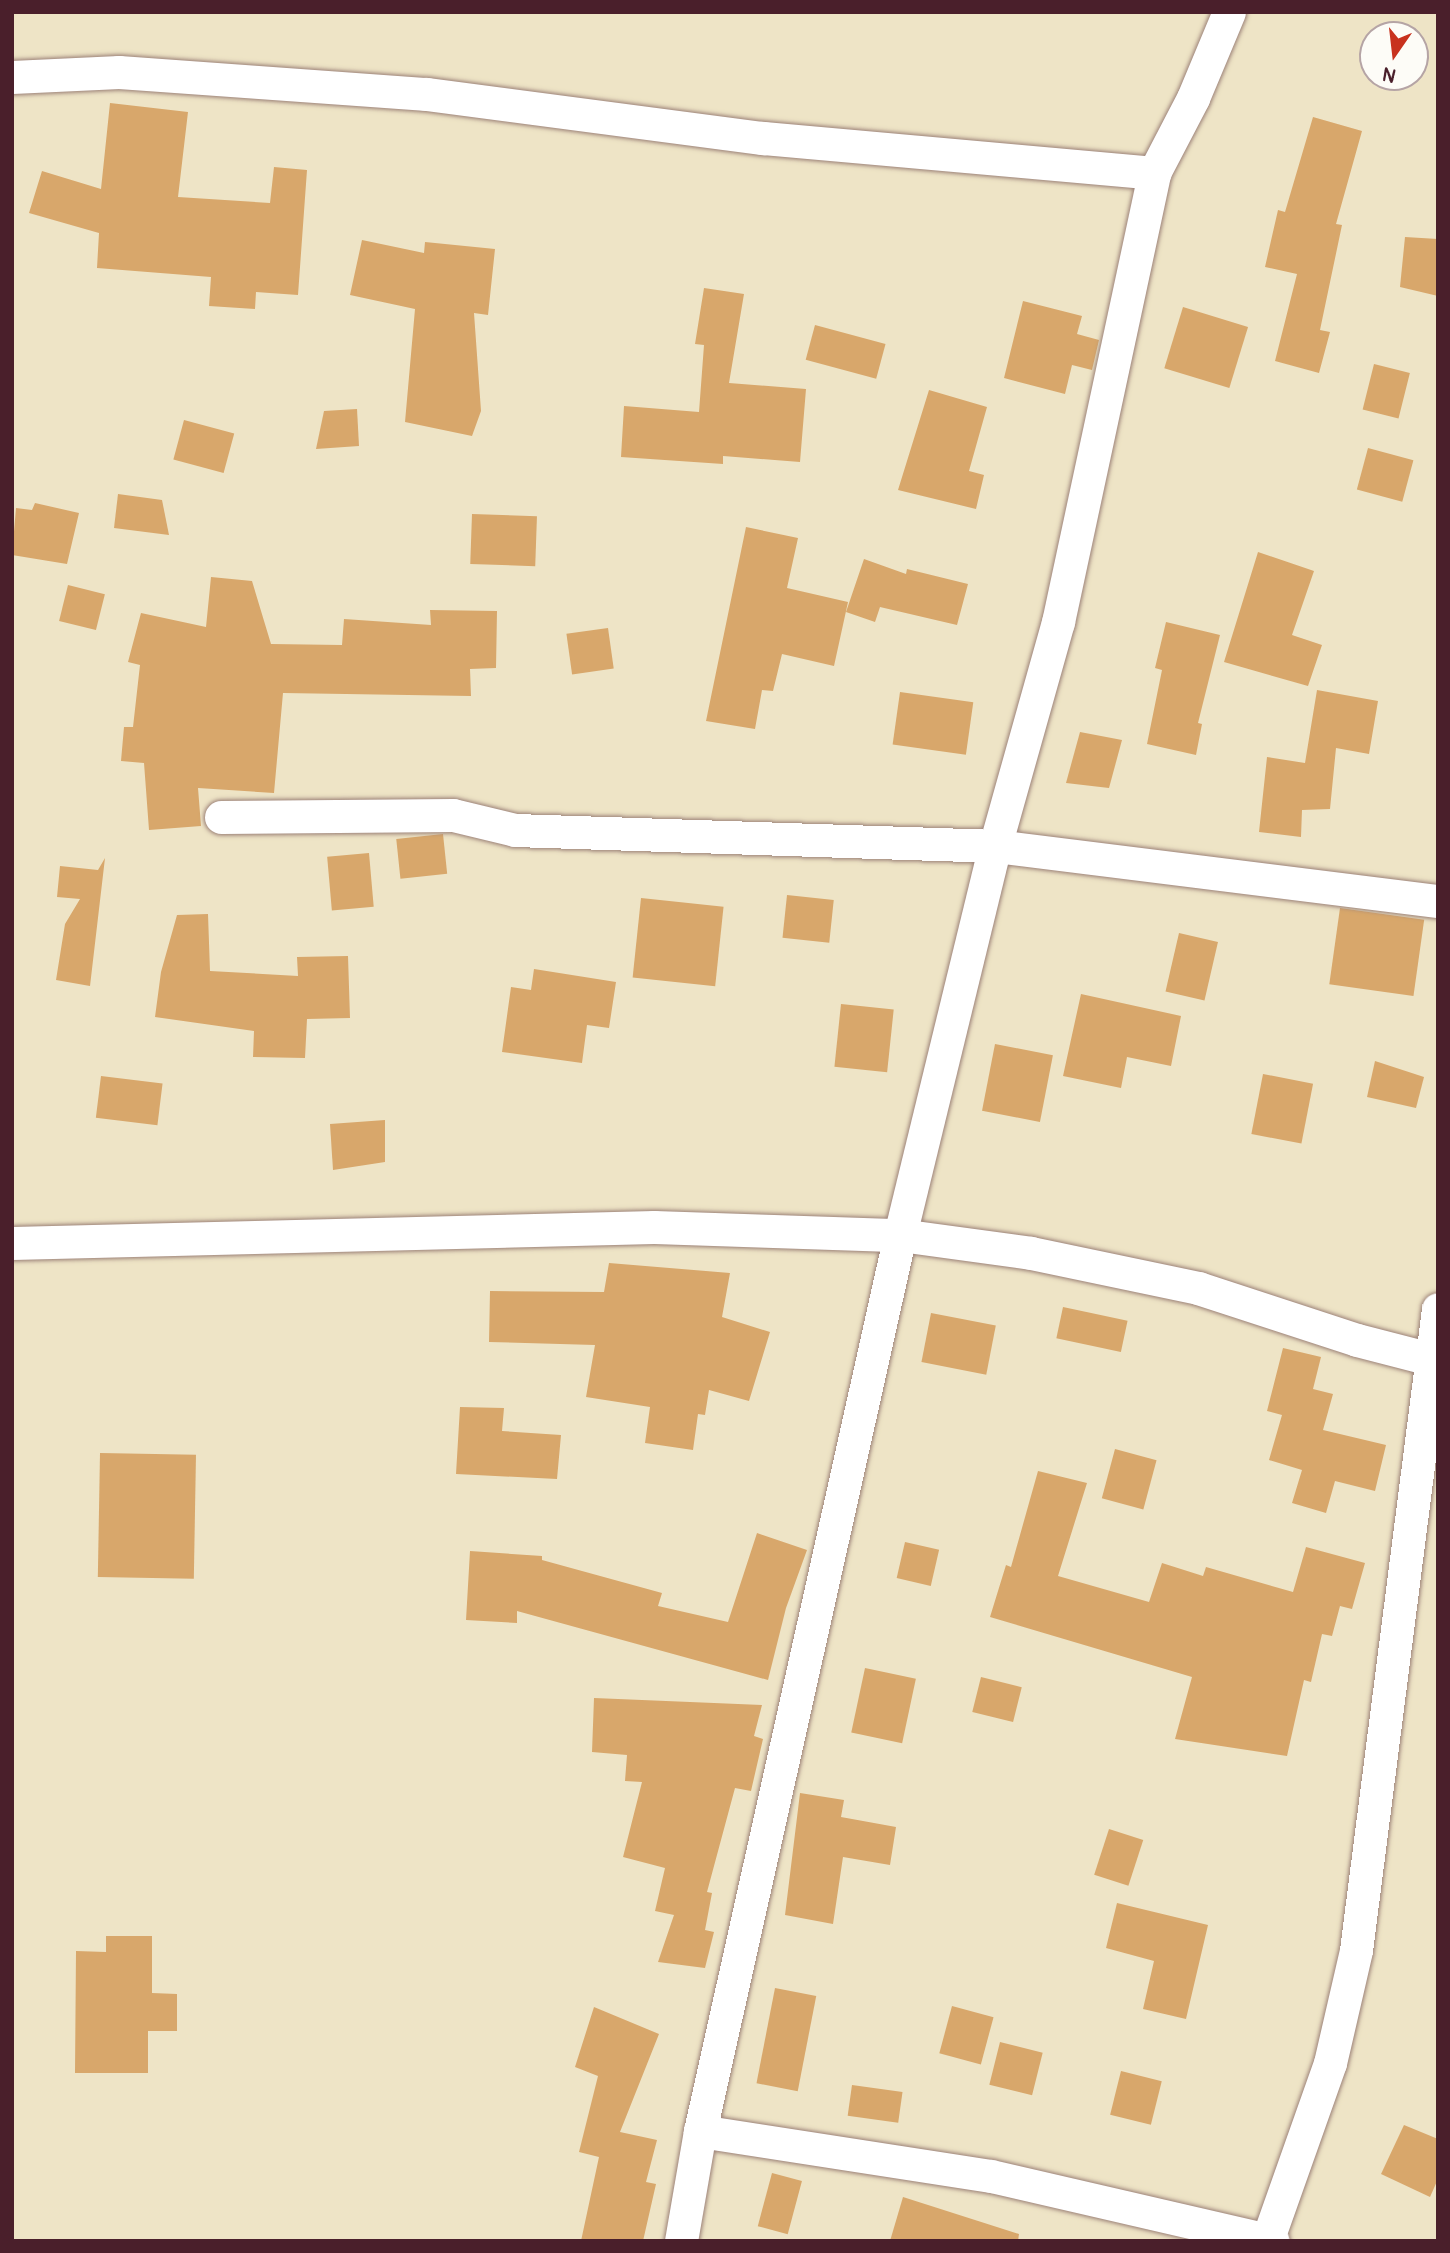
<!DOCTYPE html>
<style>
body{margin:0}
#map{position:relative;width:1450px;height:2253px;overflow:hidden;background:#eee4c6;font-family:Pangolin,sans-serif}
div>[style]{position:absolute}
[style*='--x']{left:calc(var(--x)*1px);top:calc(var(--y)*1px);width:calc(var(--w)*1px);rotate:calc(var(--a)*1deg)}
.building>*{inset:0;background:#d8a76b;transform-origin:0 0}
.roads{filter:drop-shadow(0 0 2px #9c8278) drop-shadow(0 0 2px #9c8278)}
.minor>*{height:33px;margin:-16.5px;padding:0 16.5px;transform-origin:16.5px;border-radius:16.5px;background:#fff}
span{translate:-50% -50%;white-space:nowrap;text-align:center;line-height:1.15;-webkit-text-stroke:5px #fdfcf7;paint-order:stroke}
.frame{position:absolute;inset:0;border:14px solid #4a1f2b;pointer-events:none}
.north{position:absolute;left:1359px;top:21px;width:70px;height:70px;box-sizing:border-box;background:#fdfcf7;border:2px solid #b5a4a5;border-radius:50%;rotate:194deg;font-size:19px;font-weight:700;line-height:28px;text-align:center;color:#4a1f2b}
.north::after{content:'';display:block;margin:auto;width:24px;height:32px;background:#c8321e;clip-path:polygon(50% 0,100% 100%,50% 72%,0 100%)}
</style>
<div id="map">
<div class="building">
<div style="clip-path:polygon(110px 103px,188px 112px,178px 197px,270px 203px,274px 167px,307px 170px,298px 295px,256px 292px,255px 309px,209px 306px,211px 277px,97px 268px,99px 233px,29px 213px,42px 171px,101px 189px)"></div>
<div style="clip-path:polygon(1313px 117px,1362px 131px,1336px 224px,1342px 225px,1320px 330px,1330px 332px,1319px 373px,1275px 361px,1297px 274px,1265px 267px,1278px 210px,1285px 212px)"></div>
<div style="clip-path:polygon(1405px 237px,1438px 239px,1438px 296px,1400px 287px)"></div>
<div style="clip-path:polygon(362px 240px,424px 253px,425px 242px,495px 249px,488px 315px,474px 313px,481px 411px,472px 436px,405px 422px,415px 309px,350px 295px)"></div>
<div style="clip-path:polygon(704px 288px,744px 294px,729px 383px,806px 389px,800px 462px,723px 456px,723px 464px,621px 457px,624px 406px,699px 412px,704px 345px,695px 344px)"></div>
<div style="clip-path:polygon(1023px 301px,1082px 316px,1077px 334px,1099px 340px,1092px 370px,1072px 365px,1065px 394px,1004px 378px)"></div>
<div style="left:1183px;top:307px;width:68px;height:64px;rotate:17deg"></div>
<div style="left:815px;top:325px;width:73px;height:36px;rotate:15deg"></div>
<div style="left:1374px;top:364px;width:37px;height:47px;rotate:14deg"></div>
<div style="clip-path:polygon(929px 390px,987px 407px,969px 471px,984px 475px,976px 509px,898px 490px)"></div>
<div style="clip-path:polygon(357px 409px,359px 446px,316px 449px,324px 411px)"></div>
<div style="left:184px;top:420px;width:52px;height:41px;rotate:15deg"></div>
<div style="left:1368px;top:448px;width:47px;height:43px;rotate:15deg"></div>
<div style="clip-path:polygon(118px 494px,162px 500px,169px 535px,114px 528px)"></div>
<div style="clip-path:polygon(35px 503px,79px 513px,67px 564px,12px 555px,16px 508px,32px 510px)"></div>
<div style="left:472px;top:514px;width:65px;height:50px;rotate:2deg"></div>
<div style="clip-path:polygon(746px 527px,798px 538px,787px 588px,848px 602px,834px 666px,782px 654px,773px 691px,762px 690px,755px 729px,706px 721px)"></div>
<div style="clip-path:polygon(1258px 552px,1314px 571px,1292px 635px,1322px 645px,1308px 686px,1224px 662px)"></div>
<div style="clip-path:polygon(864px 559px,906px 574px,907px 569px,968px 584px,957px 625px,880px 607px,875px 622px,846px 612px)"></div>
<div style="clip-path:polygon(211px 577px,252px 581px,271px 644px,342px 645px,344px 619px,431px 625px,430px 610px,497px 611px,496px 668px,470px 669px,471px 696px,283px 693px,274px 793px,198px 788px,201px 826px,149px 830px,144px 763px,121px 761px,124px 727px,133px 727px,140px 665px,128px 662px,141px 613px,206px 627px)"></div>
<div style="left:68px;top:585px;width:38px;height:37px;rotate:14deg"></div>
<div style="clip-path:polygon(1166px 622px,1220px 635px,1198px 723px,1202px 724px,1196px 755px,1147px 744px,1162px 670px,1155px 668px)"></div>
<div style="left:608px;top:628px;width:41px;height:42px;rotate:82deg"></div>
<div style="clip-path:polygon(1317px 690px,1378px 701px,1369px 754px,1336px 748px,1330px 809px,1302px 810px,1301px 837px,1259px 832px,1267px 757px,1305px 763px)"></div>
<div style="left:900px;top:692px;width:74px;height:53px;rotate:8deg"></div>
<div style="clip-path:polygon(1080px 732px,1122px 740px,1109px 788px,1066px 783px)"></div>
<div style="left:443px;top:834px;width:40px;height:47px;rotate:84deg"></div>
<div style="left:369px;top:853px;width:54px;height:42px;rotate:85deg"></div>
<div style="clip-path:polygon(105px 858px,90px 986px,56px 980px,65px 924px,80px 899px,57px 897px,60px 866px,98px 870px)"></div>
<div style="left:787px;top:895px;width:47px;height:43px;rotate:6deg"></div>
<div style="left:641px;top:898px;width:83px;height:80px;rotate:6deg"></div>
<div style="left:1340px;top:908px;width:85px;height:77px;rotate:8deg"></div>
<div style="clip-path:polygon(208px 914px,210px 971px,298px 976px,297px 957px,348px 956px,350px 1018px,307px 1019px,305px 1058px,253px 1057px,254px 1031px,155px 1017px,161px 972px,177px 915px)"></div>
<div style="left:1179px;top:933px;width:40px;height:60px;rotate:13deg"></div>
<div style="clip-path:polygon(534px 969px,616px 982px,609px 1028px,587px 1025px,582px 1063px,502px 1052px,511px 987px,531px 990px)"></div>
<div style="clip-path:polygon(1081px 994px,1181px 1016px,1171px 1066px,1127px 1057px,1121px 1088px,1063px 1076px)"></div>
<div style="left:841px;top:1004px;width:53px;height:63px;rotate:6deg"></div>
<div style="left:995px;top:1044px;width:59px;height:68px;rotate:11deg"></div>
<div style="clip-path:polygon(1375px 1061px,1424px 1077px,1416px 1108px,1367px 1097px)"></div>
<div style="left:1263px;top:1074px;width:51px;height:61px;rotate:11deg"></div>
<div style="left:101px;top:1076px;width:62px;height:42px;rotate:7deg"></div>
<div style="clip-path:polygon(385px 1120px,385px 1162px,333px 1170px,330px 1124px)"></div>
<div style="clip-path:polygon(609px 1263px,730px 1273px,722px 1317px,770px 1332px,749px 1401px,709px 1390px,705px 1415px,698px 1414px,693px 1450px,645px 1443px,650px 1407px,586px 1397px,595px 1345px,489px 1342px,490px 1291px,604px 1292px)"></div>
<div style="left:1063px;top:1307px;width:66px;height:32px;rotate:12deg"></div>
<div style="left:931px;top:1313px;width:66px;height:50px;rotate:11deg"></div>
<div style="clip-path:polygon(1283px 1348px,1321px 1357px,1313px 1389px,1333px 1394px,1323px 1430px,1386px 1445px,1375px 1491px,1335px 1481px,1326px 1513px,1292px 1503px,1302px 1470px,1269px 1460px,1282px 1415px,1267px 1411px)"></div>
<div style="clip-path:polygon(460px 1407px,504px 1408px,502px 1431px,561px 1435px,557px 1479px,456px 1474px)"></div>
<div style="left:1115px;top:1449px;width:43px;height:51px;rotate:15deg"></div>
<div style="left:100px;top:1453px;width:96px;height:124px;rotate:1deg"></div>
<div style="clip-path:polygon(1038px 1471px,1087px 1483px,1058px 1576px,1149px 1602px,1162px 1563px,1203px 1576px,1206px 1567px,1293px 1592px,1306px 1547px,1365px 1563px,1352px 1609px,1340px 1606px,1332px 1636px,1322px 1634px,1311px 1682px,1304px 1680px,1287px 1756px,1175px 1739px,1192px 1677px,990px 1617px,1006px 1565px,1011px 1567px)"></div>
<div style="clip-path:polygon(757px 1533px,807px 1550px,786px 1608px,768px 1680px,517px 1611px,517px 1623px,466px 1620px,470px 1551px,542px 1556px,542px 1560px,662px 1593px,658px 1606px,728px 1622px)"></div>
<div style="left:905px;top:1542px;width:35px;height:37px;rotate:13deg"></div>
<div style="left:865px;top:1668px;width:52px;height:66px;rotate:12deg"></div>
<div style="left:981px;top:1677px;width:42px;height:36px;rotate:14deg"></div>
<div style="clip-path:polygon(594px 1698px,762px 1705px,754px 1736px,763px 1739px,751px 1791px,735px 1788px,707px 1892px,712px 1893px,705px 1930px,714px 1932px,705px 1968px,658px 1962px,674px 1915px,655px 1911px,665px 1868px,623px 1857px,642px 1782px,625px 1781px,627px 1755px,592px 1752px)"></div>
<div style="clip-path:polygon(800px 1793px,844px 1800px,841px 1817px,896px 1827px,890px 1865px,843px 1857px,833px 1924px,785px 1915px)"></div>
<div style="left:1109px;top:1829px;width:36px;height:48px;rotate:18deg"></div>
<div style="clip-path:polygon(1117px 1903px,1208px 1925px,1186px 2019px,1143px 2009px,1154px 1961px,1106px 1948px)"></div>
<div style="clip-path:polygon(106px 1936px,152px 1936px,152px 1993px,177px 1994px,177px 2031px,148px 2031px,148px 2073px,75px 2073px,76px 1951px,106px 1952px)"></div>
<div style="left:775px;top:1988px;width:42px;height:97px;rotate:11deg"></div>
<div style="left:952px;top:2006px;width:43px;height:49px;rotate:15deg"></div>
<div style="clip-path:polygon(594px 2007px,659px 2034px,620px 2132px,657px 2140px,646px 2182px,656px 2184px,643px 2241px,581px 2241px,599px 2157px,579px 2152px,598px 2076px,575px 2067px)"></div>
<div style="left:1000px;top:2042px;width:44px;height:44px;rotate:14deg"></div>
<div style="left:1121px;top:2071px;width:42px;height:45px;rotate:14deg"></div>
<div style="left:852px;top:2085px;width:51px;height:31px;rotate:8deg"></div>
<div style="clip-path:polygon(1404px 2125px,1438px 2139px,1438px 2179px,1430px 2197px,1381px 2174px)"></div>
<div style="left:772px;top:2173px;width:31px;height:55px;rotate:15deg"></div>
<div style="clip-path:polygon(903px 2197px,1019px 2234px,1018px 2241px,890px 2241px)"></div>
</div>
<div class="roads">
<div class="minor">
<div style="--x:12;--y:77;--w:107;--a:-2.7"></div>
<div style="--x:119;--y:72;--w:309;--a:4.1"></div>
<div style="--x:427;--y:94;--w:339;--a:7.5"></div>
<div style="--x:763;--y:138;--w:393;--a:5.1"></div>
<div style="--x:221;--y:817;--w:232;--a:-0.5"></div>
<div style="--x:453;--y:815;--w:64;--a:13.6"></div>
<div style="--x:515;--y:830;--w:480;--a:1.9"></div>
<div style="--x:995;--y:846;--w:233;--a:-74.3"></div>
<div style="--x:1058;--y:622;--w:459;--a:-77.9"></div>
<div style="--x:1154;--y:173;--w:85;--a:-62.5"></div>
<div style="--x:1193;--y:98;--w:93;--a:-67.3"></div>
<div style="--x:12;--y:1243;--w:642;--a:-1.43"></div>
<div style="--x:654;--y:1227;--w:246;--a:1.9"></div>
<div style="--x:900;--y:1235;--w:132;--a:7.8"></div>
<div style="--x:1031;--y:1253;--w:171;--a:11.8"></div>
<div style="--x:1198;--y:1288;--w:167;--a:18.1"></div>
<div style="--x:1357;--y:1340;--w:84;--a:14.5"></div>
<div style="--x:700;--y:2131;--w:294;--a:8.8"></div>
<div style="--x:991;--y:2176;--w:289;--a:13"></div>
<div style="--x:681;--y:2241;--w:112;--a:-80.2"></div>
<div style="--x:700;--y:2131;--w:918;--a:-77.42"></div>
<div style="--x:900;--y:1235;--w:400;--a:-76.3"></div>
<div style="--x:995;--y:846;--w:446;--a:7.1"></div>
<div style="--x:1267;--y:2241;--w:189;--a:-70.5"></div>
<div style="--x:1330;--y:2063;--w:116;--a:-77"></div>
<div style="--x:1356;--y:1950;--w:646;--a:-82.71"></div>
</div>
</div>
<div class="frame"></div>
<div class="north">N</div>
</div>
